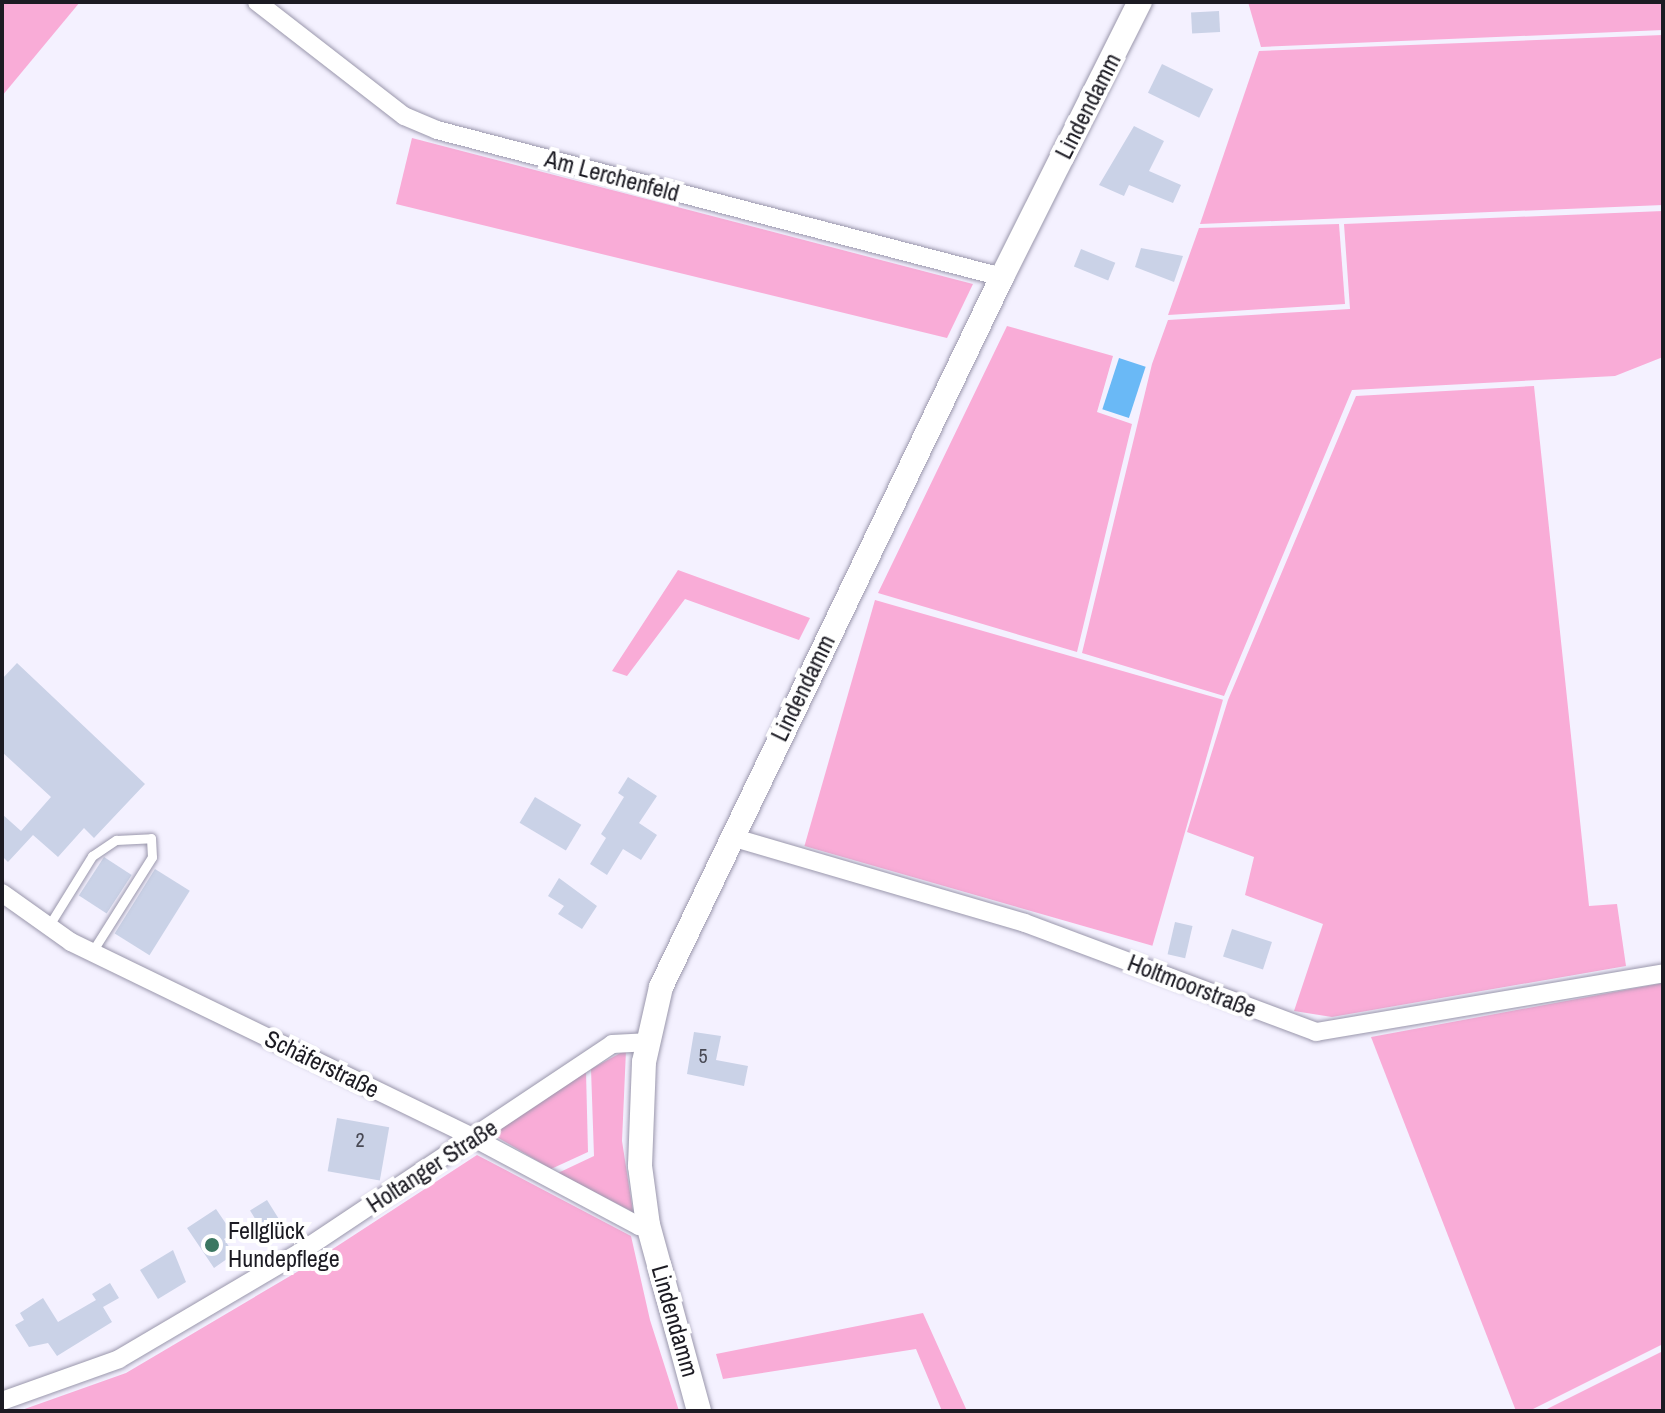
<!DOCTYPE html>
<meta charset="utf-8">
<style>
body{margin:0}
#map{position:relative;width:1665px;height:1413px;overflow:hidden;background:#f4f1ff;font-family:"Archivo Narrow",sans-serif}
div>[style]{position:absolute}
[style*='--x']{left:calc(var(--x)*1px);top:calc(var(--y)*1px);width:calc(var(--w)*1px);rotate:calc(var(--a)*1deg)}
.green>*{inset:0;background:#f9acd7;transform-origin:0 0}
.water>*{inset:0;background:#6ab9f6;transform-origin:0 0}
.building>*{inset:0;background:#cad2e7;transform-origin:0 0}
.roads{filter:drop-shadow(0 0 2px #9a97ac) drop-shadow(0 0 2px #9a97ac)}
.lane>*{height:9px;margin:-4.5px;padding:0 4.5px;transform-origin:4.5px;border-radius:4.5px;background:#fff}
.street>*{height:18px;margin:-9px;padding:0 9px;transform-origin:9px;border-radius:9px;background:#fff}
.secondary>*{height:24px;margin:-12px;padding:0 12px;transform-origin:12px;border-radius:12px;background:#fff}
.dots>*{width:22px;height:22px;translate:-50% -50%;box-sizing:border-box;border:4px solid #fff;border-radius:50%}
span{translate:-50% -50%;white-space:nowrap;text-align:center;line-height:1.15;-webkit-text-stroke:8px #fff;paint-order:stroke}
.number-label{font-size:20px;color:#484954}
.number-label span{-webkit-text-stroke-width:0}
.street-label{font-size:24px;color:#1c1b23}
.poi-label{font-size:24px;color:#1c1b23}
.left{translate:0 -50%;text-align:left}
.frame{position:absolute;inset:0;border:4px solid #1c1b23;pointer-events:none}
</style>
<div id="map">
<div class="green">
<div style="clip-path:polygon(2px 2px,80px 2px,2px 96px)"></div>
<div style="clip-path:polygon(1248px 2px,1663px 2px,1663px 30px,1261px 47px)"></div>
<div style="clip-path:polygon(1663px 35px,1663px 205px,1200px 224px,1259px 51px)"></div>
<div style="clip-path:polygon(412px 138px,973px 284px,947px 338px,396px 204px)"></div>
<div style="clip-path:polygon(1663px 211px,1663px 357px,1615px 376px,1352px 390px,1224px 696px,1082px 653px,1152px 364px,1168px 320px,1350px 309px,1344px 224px)"></div>
<div style="clip-path:polygon(1339px 224px,1345px 304px,1168px 315px,1199px 228px)"></div>
<div style="clip-path:polygon(1007px 326px,1113px 356px,1097px 412px,1132px 424px,1077px 652px,878px 593px)"></div>
<div style="clip-path:polygon(1534px 386px,1589px 906px,1617px 904px,1626px 966px,1332px 1017px,1294px 1011px,1323px 924px,1245px 895px,1254px 857px,1187px 832px,1228px 700px,1356px 396px)"></div>
<div style="clip-path:polygon(678px 570px,810px 618px,799px 640px,685px 599px,627px 676px,612px 671px)"></div>
<div style="left:875px;top:600px;width:362px;height:256px;rotate:16deg"></div>
<div style="clip-path:polygon(1663px 983px,1663px 1344px,1529px 1411px,1516px 1411px,1371px 1037px)"></div>
<div style="clip-path:polygon(626px 1050px,622px 1141px,633px 1212px,558px 1173px,594px 1156px,591px 1069px)"></div>
<div style="clip-path:polygon(586px 1072px,588px 1152px,551px 1169px,490px 1133px)"></div>
<div style="clip-path:polygon(477px 1155px,631px 1236px,650px 1320px,679px 1411px,19px 1411px,126px 1373px,302px 1269px)"></div>
<div style="clip-path:polygon(923px 1313px,967px 1411px,942px 1411px,916px 1349px,723px 1379px,716px 1354px)"></div>
<div style="clip-path:polygon(1663px 1351px,1663px 1411px,1543px 1411px)"></div>
</div>
<div class="water">
<div style="left:1119px;top:358px;width:28px;height:54px;rotate:18deg"></div>
</div>
<div class="building">
<div style="left:1219px;top:11px;width:21px;height:28px;rotate:87deg"></div>
<div style="left:1162px;top:64px;width:57px;height:32px;rotate:26deg"></div>
<div style="clip-path:polygon(1134px 126px,1164px 141px,1149px 171px,1181px 185px,1173px 203px,1129px 185px,1124px 196px,1099px 185px)"></div>
<div style="clip-path:polygon(1141px 248px,1183px 256px,1174px 282px,1135px 267px)"></div>
<div style="left:1081px;top:249px;width:37px;height:19px;rotate:22deg"></div>
<div style="clip-path:polygon(17px 663px,145px 784px,94px 838px,84px 828px,58px 857px,33px 835px,8px 862px,2px 856px,2px 814px,21px 831px,51px 797px,2px 752px,2px 679px)"></div>
<div style="clip-path:polygon(628px 777px,657px 796px,639px 823px,657px 835px,641px 860px,623px 849px,607px 875px,590px 864px,606px 838px,601px 834px,624px 797px,618px 793px)"></div>
<div style="left:535px;top:797px;width:54px;height:30px;rotate:31deg"></div>
<div style="left:104px;top:857px;width:33px;height:46px;rotate:33deg"></div>
<div style="left:155px;top:869px;width:41px;height:76px;rotate:32deg"></div>
<div style="clip-path:polygon(559px 878px,597px 906px,582px 929px,558px 914px,564px 906px,548px 896px)"></div>
<div style="left:1175px;top:922px;width:18px;height:33px;rotate:13deg"></div>
<div style="left:1232px;top:929px;width:42px;height:29px;rotate:18deg"></div>
<div style="clip-path:polygon(694px 1032px,721px 1036px,716px 1060px,748px 1066px,744px 1086px,687px 1074px)"></div>
<div style="left:337px;top:1118px;width:53px;height:54px;rotate:10deg"></div>
<div style="left:267px;top:1200px;width:28px;height:20px;rotate:58deg"></div>
<div style="clip-path:polygon(216px 1209px,233px 1234px,224px 1239px,234px 1254px,214px 1268px,187px 1228px)"></div>
<div style="clip-path:polygon(173px 1250px,186px 1282px,158px 1299px,140px 1270px)"></div>
<div style="clip-path:polygon(110px 1283px,119px 1298px,103px 1307px,112px 1322px,57px 1356px,48px 1343px,29px 1347px,15px 1325px,24px 1320px,20px 1313px,43px 1298px,58px 1322px,96px 1300px,92px 1294px)"></div>
</div>
<div class="roads">
<div class="lane">
<div style="--x:48;--y:927;--w:84;--a:-58.2"></div>
<div style="--x:92;--y:856;--w:29;--a:-34"></div>
<div style="--x:116;--y:840;--w:35;--a:-3"></div>
<div style="--x:151;--y:838;--w:19;--a:87"></div>
<div style="--x:152;--y:857;--w:112;--a:122.3"></div>
</div>
<div class="street">
<div style="--x:257;--y:2;--w:186;--a:37.8"></div>
<div style="--x:404;--y:116;--w:36;--a:23"></div>
<div style="--x:437;--y:130;--w:584;--a:14.58"></div>
<div style="--x:731;--y:837;--w:306;--a:16.3"></div>
<div style="--x:1025;--y:923;--w:311;--a:20.5"></div>
<div style="--x:1316;--y:1032;--w:352;--a:-9.6"></div>
<div style="--x:2;--y:893;--w:85;--a:35.4"></div>
<div style="--x:71;--y:942;--w:450;--a:25.9"></div>
<div style="--x:476;--y:1139;--w:185;--a:28.1"></div>
<div style="--x:639;--y:1226;--w:9;--a:-6"></div>
<div style="--x:2;--y:1401;--w:124;--a:-19.7"></div>
<div style="--x:119;--y:1359;--w:209;--a:-30.5"></div>
<div style="--x:299;--y:1253;--w:376;--a:-33.7"></div>
<div style="--x:612;--y:1044;--w:34;--a:-3"></div>
</div>
<div class="secondary">
<div style="--x:699;--y:1411;--w:193;--a:-105.3"></div>
<div style="--x:648;--y:1225;--w:60;--a:-97.7"></div>
<div style="--x:640;--y:1166;--w:104;--a:-87.8"></div>
<div style="--x:644;--y:1062;--w:77;--a:-77.2"></div>
<div style="--x:661;--y:987;--w:788;--a:-64.35"></div>
<div style="--x:1002;--y:277;--w:308;--a:-63.4"></div>
</div>
</div>
<div class="dots">
<div style="left:212px;top:1245px;background:#3b7761"></div>
</div>
<div class="number-label">
<span style="left:703px;top:1055px">5</span>
<span style="left:360px;top:1139px">2</span>
</div>
<div class="street-label">
<span style="left:1088px;top:106px;rotate:-63deg">Lindendamm</span>
<span style="left:612px;top:176px;rotate:15deg">Am Lerchenfeld</span>
<span style="left:803px;top:688px;rotate:-64deg">Lindendamm</span>
<span style="left:1192px;top:986px;rotate:21deg">Holtmoorstraße</span>
<span style="left:322px;top:1064px;rotate:26deg">Schäferstraße</span>
<span style="left:432px;top:1166px;rotate:-33deg">Holtanger Straße</span>
<span style="left:675px;top:1321px;rotate:74deg">Lindendamm</span>
</div>
<div class="poi-label">
<span class="left" style="left:228px;top:1245px">Fellglück<br>Hundepflege</span>
</div>
<div class="frame"></div>
</div>
